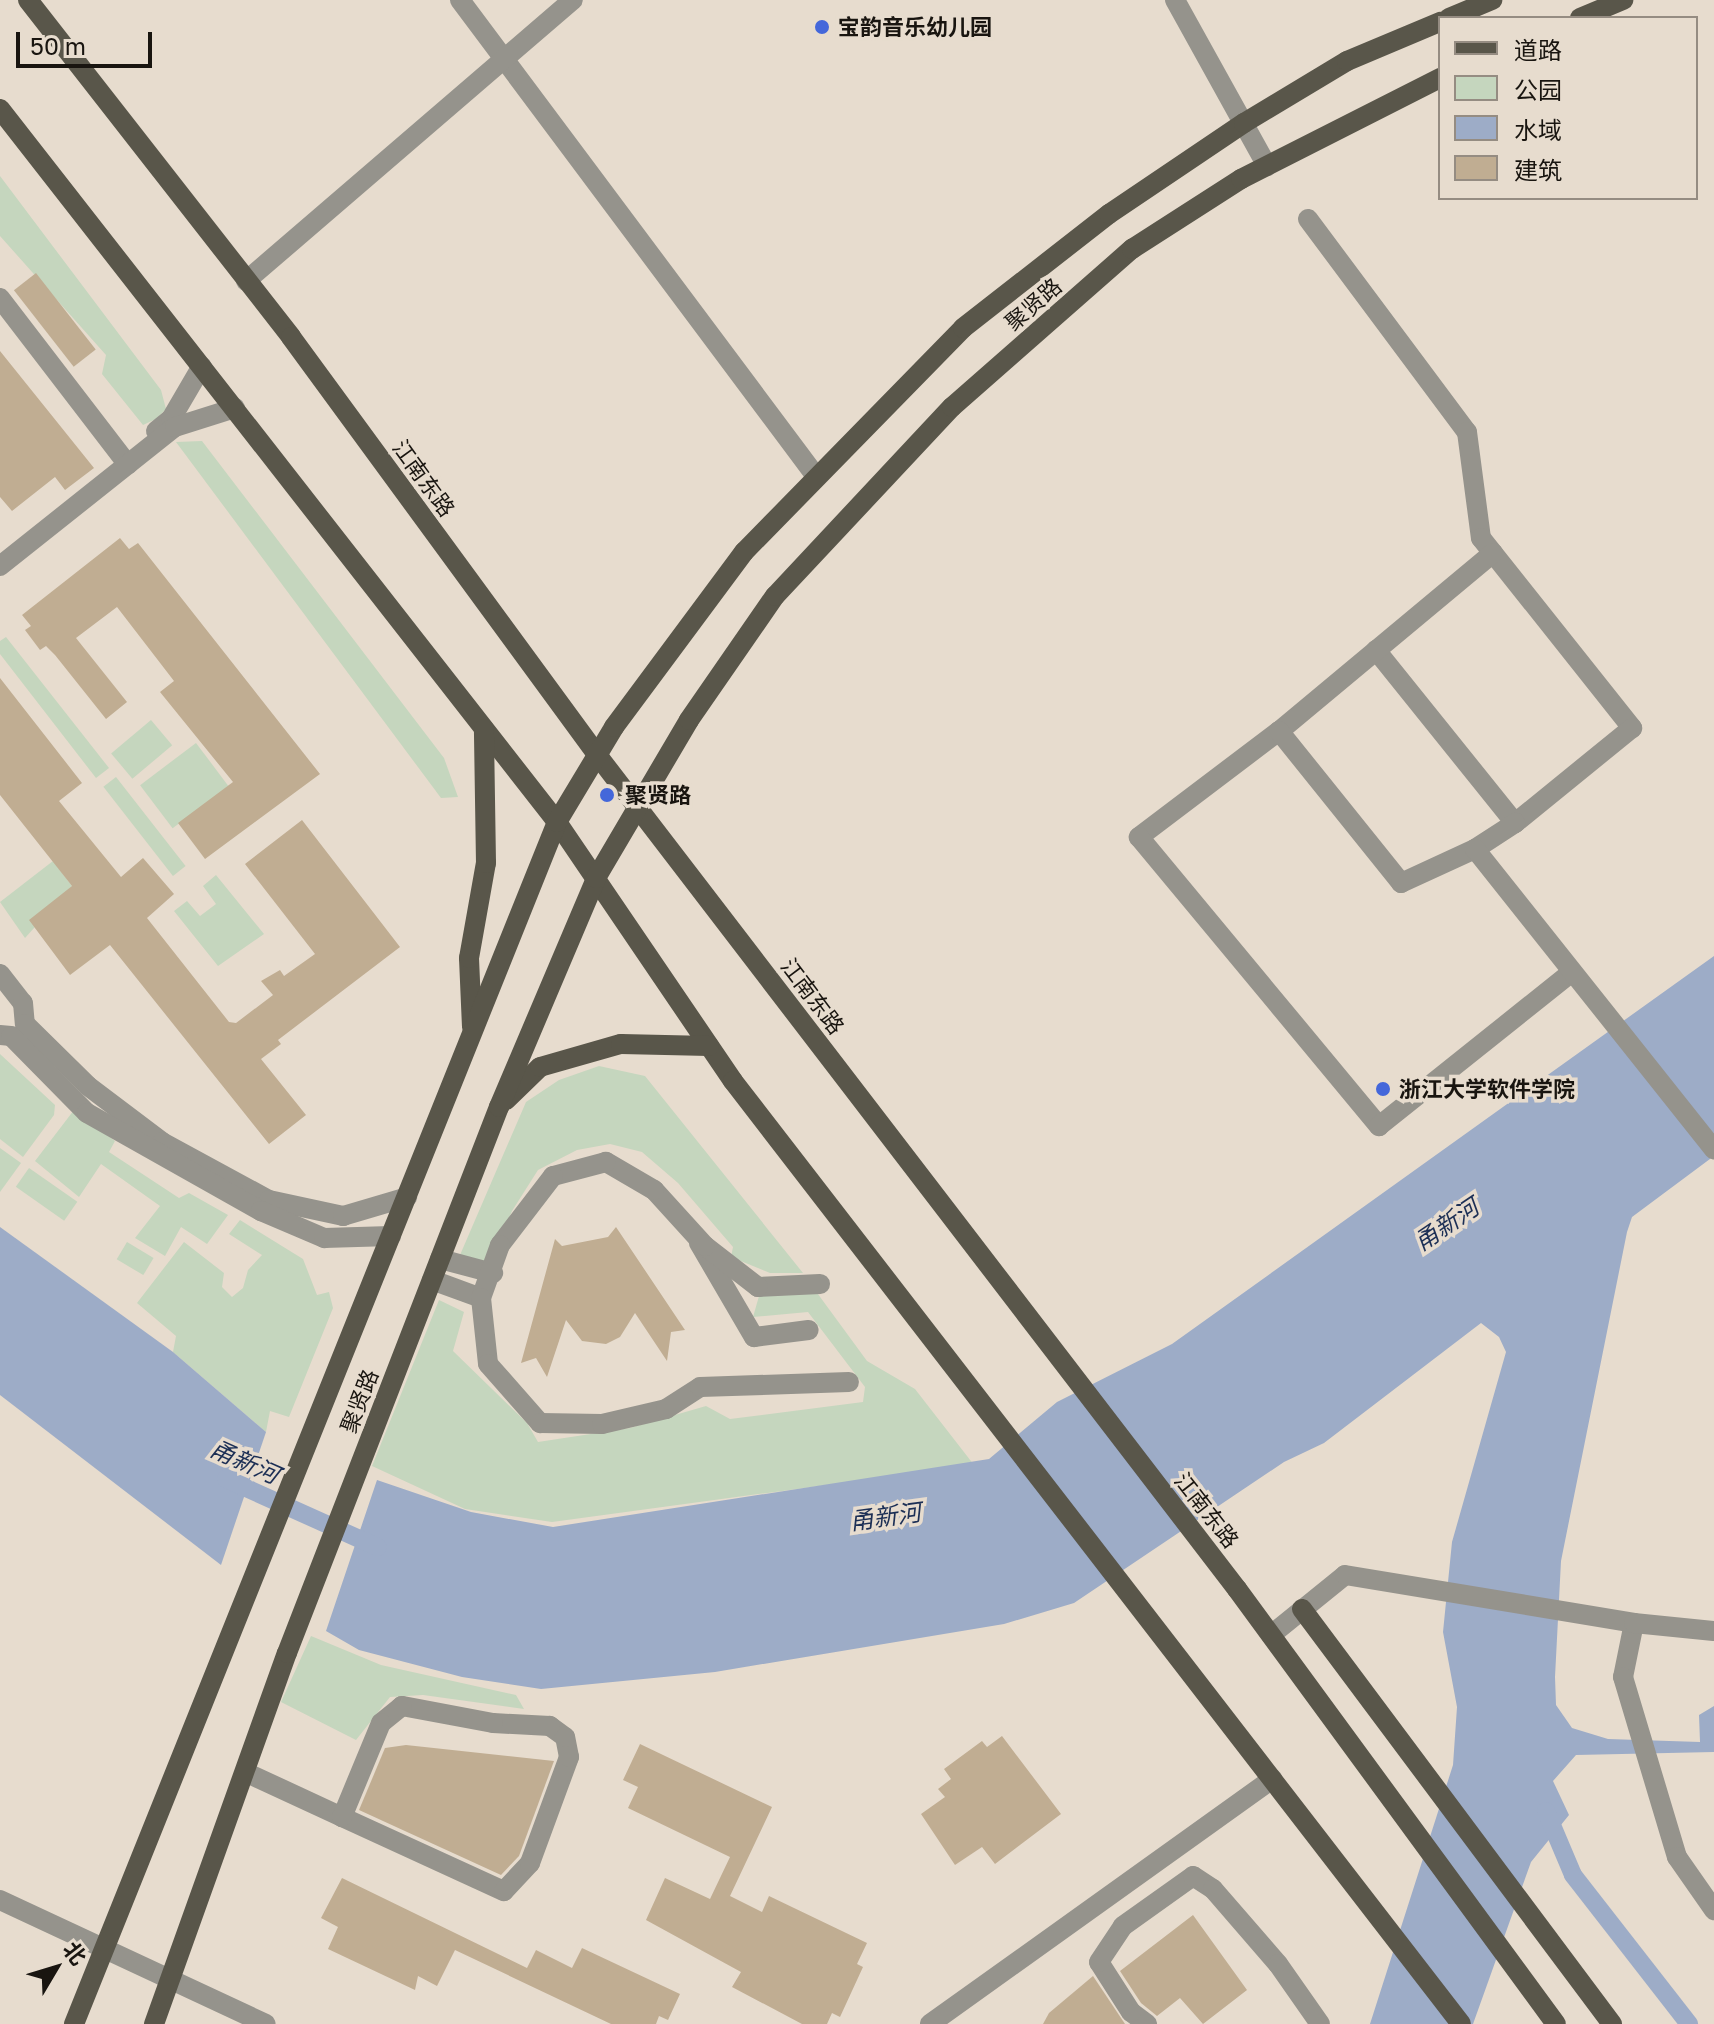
<!DOCTYPE html>
<meta charset="utf-8">
<style>
body{margin:0}
#map{position:relative;width:1714px;height:2024px;overflow:hidden;background:#e7dcce;font-family:"Golos Text","Noto Sans SC",sans-serif}
div>[style]{position:absolute}
[style*='--x']{left:calc(var(--x)*1px);top:calc(var(--y)*1px);width:calc(var(--w)*1px);rotate:calc(var(--a)*1deg)}
.green>*{inset:0;background:#c5d6be;transform-origin:0 0}
.water>*{inset:0;background:#9dacc7}
.canal>*{height:18px;margin:-9px;padding:0 9px;transform-origin:9px;border-radius:9px;background:#9dacc7}
.building>*{inset:0;background:#c0ad92;transform-origin:0 0}
.minor>*{height:20px;margin:-10px;padding:0 10px;transform-origin:10px;border-radius:10px;background:#95938c}
.major>*{height:20px;margin:-10px;padding:0 10px;transform-origin:10px;border-radius:10px;background:#59564a}
.dots>*{width:22px;height:22px;translate:-50% -50%;box-sizing:border-box;border:4px solid #e7dcce;border-radius:50%}
span{translate:-50% -50%;white-space:nowrap;text-align:center;line-height:1.15;-webkit-text-stroke:7px #e7dcce;paint-order:stroke}
.poi-label{font-size:22px;color:#191510;font-weight:700}
.left{translate:0 -50%;text-align:left}
.street-label{font-size:22px;color:#191510}
.water-label{font-size:24px;color:#1c2f55;font-style:italic}
.legend{position:absolute;left:1438px;top:16px;width:260px;height:184px;box-sizing:border-box;background:#e7dcce;border:2px solid #958c82;margin:0;padding:10px 14px;list-style:none;font-size:24px;color:#191510}
.legend li{display:flex;align-items:center;gap:16px;height:40px}
.legend b{width:40px;border:2px solid #958c82}
.north{position:absolute;left:16px;top:1928px;width:80px;height:80px;-webkit-text-stroke:6px #e7dcce;paint-order:stroke;rotate:52deg;font-size:22px;font-weight:700;line-height:32px;text-align:center;color:#191510}
.north::after{content:'';display:block;margin:auto;width:28px;height:36px;background:#191510;clip-path:polygon(50% 0,100% 100%,50% 72%,0 100%)}
.scale{position:absolute;left:16px;top:32px;width:136px;height:36px;box-sizing:border-box;border:4px solid #191510;border-top:0;padding-left:10px;font-size:24px;line-height:28px;white-space:nowrap;color:#191510;-webkit-text-stroke:6px #e7dcce;paint-order:stroke}
</style>
<div id="map">
<div class="green">
<div style="clip-path:polygon(0 176px,161px 390px,166px 409px,156px 419px,143px 425px,102px 374px,106px 355px,0 236px)"></div>
<div style="clip-path:polygon(202px 441px,444px 758px,458px 797px,441px 798px,176px 442px)"></div>
<div style="clip-path:polygon(6px 637px,109px 768px,96px 778px,0 654px,0 641px)"></div>
<div style="left:151px;top:720px;width:33px;height:52px;rotate:50deg"></div>
<div style="left:196px;top:743px;width:54px;height:70px;rotate:53deg"></div>
<div style="left:116px;top:777px;width:113px;height:16px;rotate:52deg"></div>
<div style="clip-path:polygon(53px 861px,72px 886px,25px 938px,0 902px)"></div>
<div style="clip-path:polygon(216px 875px,264px 934px,218px 966px,174px 911px,187px 901px,200px 916px,216px 904px,203px 886px)"></div>
<div style="clip-path:polygon(0 1054px,55px 1105px,54px 1115px,23px 1157px,0 1139px)"></div>
<div style="clip-path:polygon(599px 1066px,645px 1076px,803px 1273px,770px 1273px,731px 1257px,733px 1247px,678px 1183px,642px 1152px,610px 1144px,577px 1150px,538px 1170px,512px 1211px,486px 1271px,460px 1255px,526px 1102px,559px 1080px)"></div>
<div style="clip-path:polygon(74px 1110px,115px 1141px,109px 1152px,179px 1198px,189px 1193px,228px 1215px,207px 1244px,181px 1227px,165px 1256px,135px 1238px,160px 1206px,101px 1164px,79px 1197px,35px 1161px)"></div>
<div style="clip-path:polygon(0 1148px,21px 1163px,0 1192px)"></div>
<div style="left:29px;top:1168px;width:59px;height:23px;rotate:35deg"></div>
<div style="clip-path:polygon(240px 1220px,303px 1259px,317px 1295px,329px 1292px,333px 1308px,289px 1417px,270px 1411px,266px 1432px,173px 1352px,176px 1336px,137px 1303px,184px 1242px,224px 1273px,222px 1287px,232px 1297px,243px 1288px,248px 1270px,262px 1255px,229px 1234px)"></div>
<div style="left:127px;top:1242px;width:31px;height:20px;rotate:31deg"></div>
<div style="clip-path:polygon(815px 1290px,867px 1361px,915px 1389px,974px 1465px,552px 1522px,465px 1509px,372px 1466px,439px 1300px,464px 1312px,453px 1351px,527px 1423px,538px 1442px,630px 1428px,706px 1406px,730px 1419px,863px 1402px,865px 1387px,808px 1312px,753px 1317px,759px 1296px)"></div>
<div style="clip-path:polygon(311px 1636px,381px 1665px,516px 1695px,524px 1709px,423px 1695px,390px 1697px,356px 1740px,281px 1702px)"></div>
</div>
<div class="water">
<div style="clip-path:polygon(1714px 956px,1714px 1156px,1632px 1217px,1627px 1232px,1561px 1561px,1555px 1677px,1556px 1705px,1572px 1728px,1608px 1739px,1700px 1742px,1699px 1715px,1714px 1706px,1714px 1752px,1576px 1755px,1553px 1781px,1569px 1815px,1531px 1862px,1473px 2024px,1370px 2024px,1453px 1765px,1457px 1707px,1443px 1632px,1452px 1542px,1506px 1352px,1499px 1337px,1481px 1323px,1324px 1443px,1284px 1462px,1074px 1603px,1004px 1624px,715px 1672px,541px 1689px,462px 1677px,359px 1650px,326px 1631px,377px 1480px,471px 1512px,553px 1527px,989px 1459px,1057px 1402px,1172px 1344px)"></div>
<div style="clip-path:polygon(0 1227px,173px 1352px,266px 1432px,221px 1565px,0 1395px)"></div>
</div>
<div class="canal">
<div style="--x:226;--y:1479;--w:166;--a:24.2"></div>
<div style="--x:1546;--y:1811;--w:69;--a:67.1"></div>
<div style="--x:1573;--y:1875;--w:189;--a:52.1"></div>
</div>
<div class="building">
<div style="left:36px;top:273px;width:97px;height:28px;rotate:52deg"></div>
<div style="clip-path:polygon(0 351px,94px 468px,65px 490px,55px 477px,12px 511px,0 497px)"></div>
<div style="clip-path:polygon(120px 538px,129px 549px,138px 543px,320px 774px,205px 859px,178px 823px,233px 782px,160px 692px,174px 681px,117px 607px,76px 638px,127px 702px,106px 719px,55px 655px,46px 646px,40px 650px,25px 630px,31px 626px,22px 615px)"></div>
<div style="clip-path:polygon(0 678px,82px 783px,59px 801px,121px 877px,143px 858px,174px 894px,147px 918px,229px 1022px,236px 1023px,273px 995px,261px 981px,280px 970px,284px 976px,315px 954px,245px 864px,302px 820px,400px 947px,278px 1040px,281px 1044px,261px 1059px,306px 1115px,269px 1144px,110px 945px,70px 975px,29px 920px,72px 886px,0 795px)"></div>
<div style="clip-path:polygon(616px 1227px,685px 1330px,671px 1332px,667px 1361px,635px 1313px,620px 1337px,606px 1344px,582px 1341px,566px 1320px,547px 1377px,536px 1358px,521px 1363px,555px 1239px,562px 1246px,608px 1237px)"></div>
<div style="clip-path:polygon(1002px 1736px,1061px 1814px,995px 1864px,982px 1847px,955px 1865px,921px 1814px,945px 1797px,938px 1789px,951px 1779px,944px 1769px,982px 1741px,987px 1747px)"></div>
<div style="clip-path:polygon(640px 1744px,772px 1807px,730px 1896px,762px 1912px,769px 1896px,867px 1943px,857px 1964px,863px 1967px,840px 2017px,832px 2013px,827px 2024px,802px 2024px,732px 1987px,741px 1972px,646px 1920px,665px 1878px,710px 1899px,730px 1857px,628px 1808px,638px 1787px,623px 1780px)"></div>
<div style="clip-path:polygon(406px 1745px,554px 1761px,519px 1856px,501px 1875px,359px 1810px,385px 1748px)"></div>
<div style="clip-path:polygon(342px 1878px,527px 1968px,536px 1950px,572px 1968px,582px 1948px,680px 1994px,668px 2020px,659px 2016px,656px 2024px,611px 2024px,455px 1950px,437px 1986px,418px 1976px,415px 1990px,328px 1949px,338px 1927px,321px 1918px)"></div>
<div style="clip-path:polygon(1193px 1915px,1247px 1990px,1203px 2024px,1180px 1998px,1157px 2016px,1141px 2003px,1120px 1971px)"></div>
<div style="clip-path:polygon(1093px 1976px,1125px 2024px,1043px 2024px,1049px 2013px)"></div>
</div>
<div class="minor">
<div style="--x:460;--y:0;--w:593;--a:53.23"></div>
<div style="--x:1175;--y:0;--w:190;--a:61"></div>
<div style="--x:1308;--y:219;--w:266;--a:53.3"></div>
<div style="--x:1467;--y:432;--w:107;--a:82.5"></div>
<div style="--x:1481;--y:538;--w:243;--a:51.5"></div>
<div style="--x:1632;--y:728;--w:151;--a:140.9"></div>
<div style="--x:1515;--y:823;--w:222;--a:-128.8"></div>
<div style="--x:246;--y:281;--w:431;--a:-40.7"></div>
<div style="--x:0;--y:298;--w:210;--a:52.5"></div>
<div style="--x:156;--y:431;--w:19;--a:-39"></div>
<div style="--x:171;--y:419;--w:61;--a:-59.7"></div>
<div style="--x:1493;--y:553;--w:278;--a:140.2"></div>
<div style="--x:1279;--y:731;--w:176;--a:142.9"></div>
<div style="--x:1139;--y:837;--w:376;--a:50.3"></div>
<div style="--x:1379;--y:1126;--w:247;--a:-38.6"></div>
<div style="--x:0;--y:566;--w:223;--a:-38.5"></div>
<div style="--x:175;--y:427;--w:63;--a:-17.6"></div>
<div style="--x:1279;--y:731;--w:195;--a:51.2"></div>
<div style="--x:1401;--y:883;--w:81;--a:-24.7"></div>
<div style="--x:1475;--y:849;--w:48;--a:-33"></div>
<div style="--x:1475;--y:849;--w:384;--a:51.5"></div>
<div style="--x:0;--y:974;--w:37;--a:52"></div>
<div style="--x:23;--y:1003;--w:21;--a:85"></div>
<div style="--x:25;--y:1024;--w:88;--a:44.5"></div>
<div style="--x:88;--y:1086;--w:93;--a:37.1"></div>
<div style="--x:162;--y:1142;--w:122;--a:28.5"></div>
<div style="--x:269;--y:1200;--w:76;--a:12.2"></div>
<div style="--x:343;--y:1216;--w:67;--a:-16.5"></div>
<div style="--x:0;--y:1035;--w:11;--a:5"></div>
<div style="--x:11;--y:1036;--w:108;--a:45.4"></div>
<div style="--x:87;--y:1113;--w:200;--a:29.4"></div>
<div style="--x:261;--y:1211;--w:69;--a:23.2"></div>
<div style="--x:324;--y:1238;--w:67;--a:-1.7"></div>
<div style="--x:699;--y:1243;--w:109;--a:59.7"></div>
<div style="--x:754;--y:1337;--w:55;--a:-7.3"></div>
<div style="--x:440;--y:1259;--w:55;--a:14.8"></div>
<div style="--x:432;--y:1280;--w:52;--a:20.2"></div>
<div style="--x:820;--y:1284;--w:62;--a:177.2"></div>
<div style="--x:758;--y:1287;--w:67;--a:-142.3"></div>
<div style="--x:705;--y:1246;--w:76;--a:-132.3"></div>
<div style="--x:654;--y:1190;--w:56;--a:-149.7"></div>
<div style="--x:606;--y:1162;--w:55;--a:165.2"></div>
<div style="--x:553;--y:1176;--w:87;--a:127.5"></div>
<div style="--x:500;--y:1245;--w:56;--a:109.7"></div>
<div style="--x:481;--y:1298;--w:66;--a:83.9"></div>
<div style="--x:488;--y:1364;--w:79;--a:48.6"></div>
<div style="--x:540;--y:1423;--w:62;--a:0.9"></div>
<div style="--x:602;--y:1424;--w:66;--a:-13.2"></div>
<div style="--x:666;--y:1409;--w:40;--a:-32.9"></div>
<div style="--x:700;--y:1387;--w:149;--a:-1.9"></div>
<div style="--x:1634;--y:1623;--w:55;--a:101.5"></div>
<div style="--x:1623;--y:1677;--w:188;--a:73.3"></div>
<div style="--x:1677;--y:1857;--w:65;--a:55.1"></div>
<div style="--x:1271;--y:1635;--w:95;--a:-39"></div>
<div style="--x:1345;--y:1575;--w:293;--a:9.4"></div>
<div style="--x:1634;--y:1623;--w:80;--a:5.7"></div>
<div style="--x:245;--y:1772;--w:107;--a:24.9"></div>
<div style="--x:342;--y:1817;--w:178;--a:24.6"></div>
<div style="--x:504;--y:1891;--w:38;--a:-47"></div>
<div style="--x:530;--y:1863;--w:113;--a:-69.8"></div>
<div style="--x:569;--y:1757;--w:20;--a:-101"></div>
<div style="--x:565;--y:1737;--w:19;--a:-144"></div>
<div style="--x:550;--y:1726;--w:57;--a:-177"></div>
<div style="--x:493;--y:1723;--w:93;--a:-169.4"></div>
<div style="--x:402;--y:1706;--w:27;--a:141"></div>
<div style="--x:381;--y:1723;--w:102;--a:112.5"></div>
<div style="--x:0;--y:1900;--w:293;--a:25"></div>
<div style="--x:930;--y:2024;--w:421;--a:-35.6"></div>
<div style="--x:1147;--y:2024;--w:20;--a:-143"></div>
<div style="--x:1131;--y:2012;--w:59;--a:-122.6"></div>
<div style="--x:1099;--y:1962;--w:43;--a:-56.3"></div>
<div style="--x:1123;--y:1926;--w:86;--a:-35.5"></div>
<div style="--x:1193;--y:1876;--w:24;--a:33"></div>
<div style="--x:1213;--y:1889;--w:99;--a:49.1"></div>
<div style="--x:1278;--y:1964;--w:73;--a:55"></div>
</div>
<div class="major">
<div style="--x:28;--y:0;--w:427;--a:52"></div>
<div style="--x:291;--y:337;--w:519;--a:53.77"></div>
<div style="--x:598;--y:756;--w:1050;--a:52.51"></div>
<div style="--x:1237;--y:1589;--w:539;--a:53.75"></div>
<div style="--x:1449;--y:18;--w:47;--a:-22.7"></div>
<div style="--x:1580;--y:18;--w:47;--a:-22.7"></div>
<div style="--x:0;--y:109;--w:905;--a:52"></div>
<div style="--x:557;--y:822;--w:313;--a:55.8"></div>
<div style="--x:733;--y:1081;--w:1191;--a:52.33"></div>
<div style="--x:472;--y:1027;--w:69;--a:-92.5"></div>
<div style="--x:469;--y:958;--w:97;--a:-79.9"></div>
<div style="--x:486;--y:863;--w:134;--a:-90.9"></div>
<div style="--x:506;--y:1100;--w:47;--a:-44.1"></div>
<div style="--x:540;--y:1067;--w:84;--a:-15.9"></div>
<div style="--x:621;--y:1044;--w:88;--a:1.3"></div>
<div style="--x:1302;--y:1609;--w:518;--a:53.24"></div>
<div style="--x:74;--y:2024;--w:1295;--a:-68.11"></div>
<div style="--x:557;--y:822;--w:111;--a:-59"></div>
<div style="--x:614;--y:727;--w:218;--a:-53.4"></div>
<div style="--x:744;--y:552;--w:313;--a:-45.6"></div>
<div style="--x:963;--y:328;--w:185;--a:-38"></div>
<div style="--x:1109;--y:214;--w:163;--a:-34"></div>
<div style="--x:1244;--y:123;--w:120;--a:-31"></div>
<div style="--x:1347;--y:61;--w:101;--a:-22.8"></div>
<div style="--x:154;--y:2024;--w:394;--a:-70.3"></div>
<div style="--x:287;--y:1653;--w:586;--a:-68.78"></div>
<div style="--x:499;--y:1107;--w:249;--a:-67"></div>
<div style="--x:596;--y:878;--w:183;--a:-59.5"></div>
<div style="--x:689;--y:720;--w:151;--a:-55.3"></div>
<div style="--x:775;--y:596;--w:259;--a:-46.9"></div>
<div style="--x:952;--y:407;--w:240;--a:-41.3"></div>
<div style="--x:1132;--y:249;--w:130;--a:-32.7"></div>
<div style="--x:1241;--y:179;--w:223;--a:-26.9"></div>
</div>
<div class="dots">
<div style="left:822px;top:27px;background:#4467da"></div>
<div style="left:607px;top:795px;background:#4467da"></div>
<div style="left:1383px;top:1089px;background:#4467da"></div>
</div>
<div class="poi-label">
<span class="left" style="left:838px;top:27px">宝韵音乐幼儿园</span>
<span class="left" style="left:625px;top:795px">聚贤路</span>
<span class="left" style="left:1399px;top:1089px">浙江大学软件学院</span>
</div>
<div class="street-label">
<span style="left:1033px;top:304px;rotate:-41deg">聚贤路</span>
<span style="left:424px;top:478px;rotate:54deg">江南东路</span>
<span style="left:813px;top:996px;rotate:53deg">江南东路</span>
<span style="left:359px;top:1401px;rotate:-69deg">聚贤路</span>
<span style="left:1207px;top:1510px;rotate:52deg">江南东路</span>
</div>
<div class="water-label">
<span style="left:1446px;top:1224px;rotate:-34deg">甬新河</span>
<span style="left:245px;top:1461px;rotate:24deg">甬新河</span>
<span style="left:885px;top:1516px;rotate:-8deg">甬新河</span>
</div>
<ul class="legend">
<li><b style="height:10px;background:#59564a"></b>道路</li>
<li><b style="height:22px;background:#c5d6be"></b>公园</li>
<li><b style="height:22px;background:#9dacc7"></b>水域</li>
<li><b style="height:22px;background:#c0ad92"></b>建筑</li>
</ul>
<div class="north">北</div>
<div class="scale">50 m</div>
</div>
